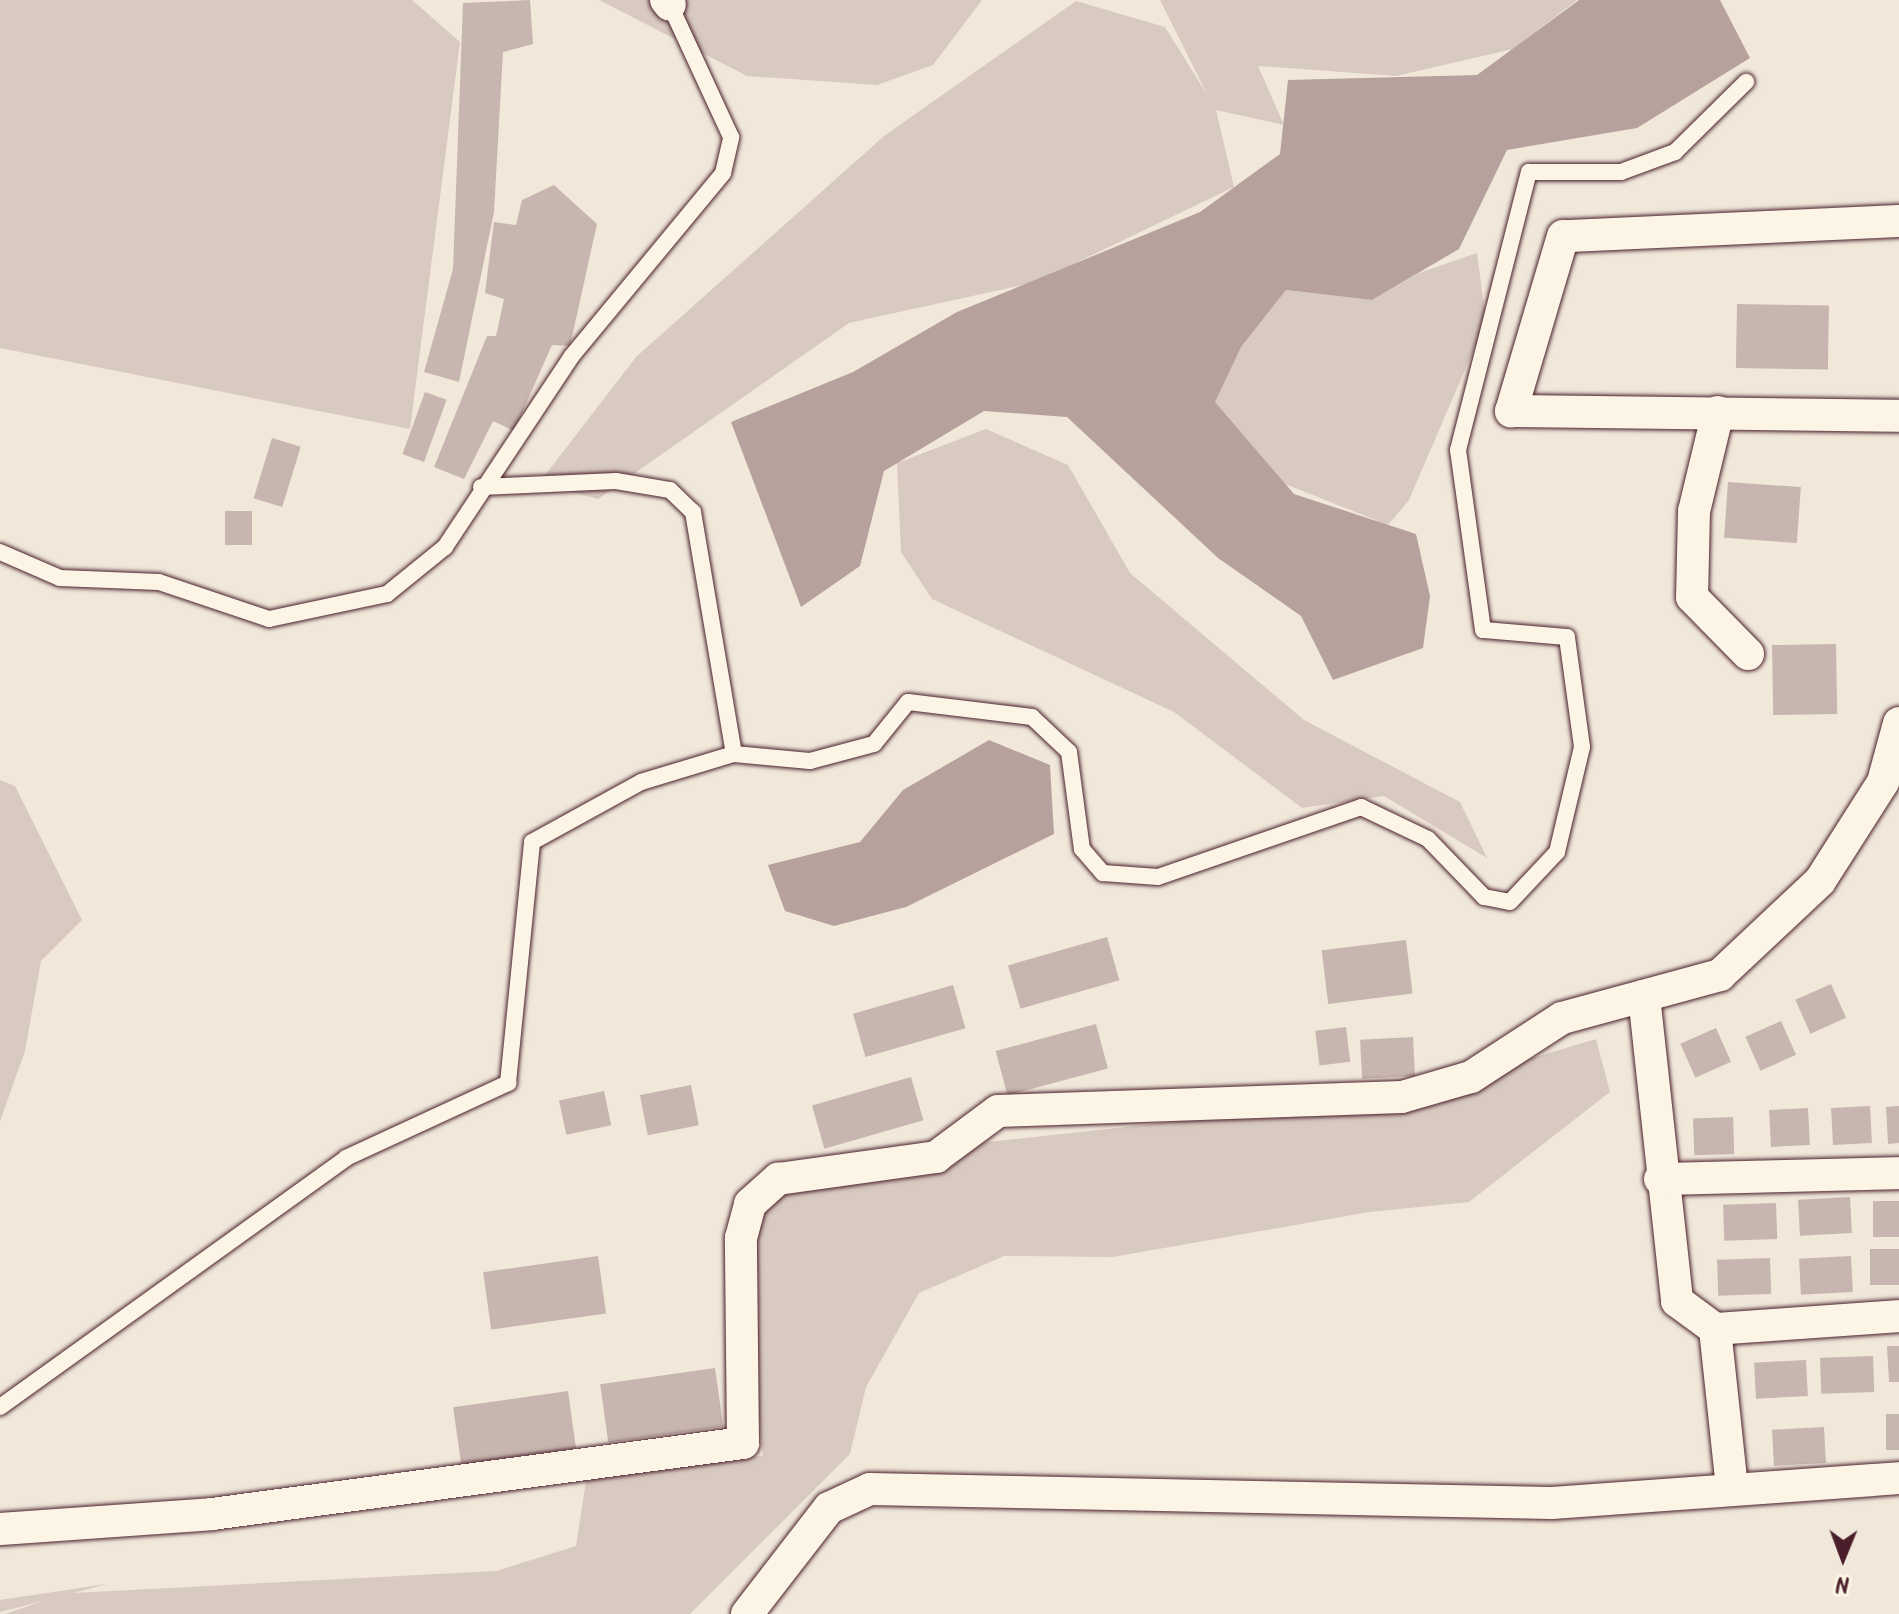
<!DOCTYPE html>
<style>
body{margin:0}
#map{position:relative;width:1899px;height:1614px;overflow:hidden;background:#f1e8da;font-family:Kalam,sans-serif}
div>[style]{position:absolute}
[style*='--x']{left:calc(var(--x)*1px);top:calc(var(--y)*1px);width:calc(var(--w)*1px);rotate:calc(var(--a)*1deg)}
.green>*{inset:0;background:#d8cac0}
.water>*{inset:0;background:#b6a19c}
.building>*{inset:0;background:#c7b6af;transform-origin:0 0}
.roads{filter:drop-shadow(0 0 2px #4a1f2b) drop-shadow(0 0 2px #4a1f2b)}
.lane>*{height:16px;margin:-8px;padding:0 8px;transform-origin:8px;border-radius:8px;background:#fcf5e5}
.street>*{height:32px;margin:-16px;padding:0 16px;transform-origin:16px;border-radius:16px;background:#fcf5e5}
span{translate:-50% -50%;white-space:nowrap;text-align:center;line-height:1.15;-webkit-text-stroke:8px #fcf5e5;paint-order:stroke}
.north{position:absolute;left:1803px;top:1518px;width:80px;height:80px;-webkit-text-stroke:6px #fcf5e5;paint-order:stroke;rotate:181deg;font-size:22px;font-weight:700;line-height:32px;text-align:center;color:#4a1f2b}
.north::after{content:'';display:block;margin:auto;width:28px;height:36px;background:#4a1f2b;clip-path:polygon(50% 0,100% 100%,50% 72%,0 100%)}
</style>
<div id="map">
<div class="green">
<div style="clip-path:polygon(0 0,412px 0,460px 42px,410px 429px,0 348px)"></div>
<div style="clip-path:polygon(599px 0,982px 0,933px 65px,877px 85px,747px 76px)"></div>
<div style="clip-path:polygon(1160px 0,1577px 0,1513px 49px,1396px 76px,1258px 66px,1284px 125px,1216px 110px,1234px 187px,1036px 282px,849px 323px,598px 499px,539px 483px,636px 357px,884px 136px,1076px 1px,1165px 27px,1208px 96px)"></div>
<div style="clip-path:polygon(1477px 253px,1486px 321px,1409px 500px,1388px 525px,1285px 484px,1205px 391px,1286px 290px,1372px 300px,1419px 273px)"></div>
<div style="clip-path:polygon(986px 429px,1068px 465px,1130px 573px,1304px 720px,1460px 802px,1487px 858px,1384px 796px,1302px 808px,1174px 712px,932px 599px,901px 552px,897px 463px)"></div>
<div style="clip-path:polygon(0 780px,15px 786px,82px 920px,41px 961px,25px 1051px,0 1121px)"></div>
<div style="clip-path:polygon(1596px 1039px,1610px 1092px,1469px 1202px,1369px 1212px,1113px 1257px,1004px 1256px,919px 1293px,866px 1387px,850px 1454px,690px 1614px,5px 1614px,43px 1601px,0 1612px,0 1600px,107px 1584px,73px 1593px,496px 1571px,576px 1546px,588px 1468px,763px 1456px,741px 1238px,778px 1179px,951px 1146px,1402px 1097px)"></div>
</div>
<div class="water">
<div style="clip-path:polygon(1579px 0,1720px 0,1750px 58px,1637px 128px,1507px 150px,1459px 249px,1372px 300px,1286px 290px,1241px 347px,1215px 402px,1294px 494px,1416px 534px,1430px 596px,1423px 648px,1333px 680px,1301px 616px,1218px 558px,1067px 417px,984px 411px,884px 471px,860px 566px,801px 607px,731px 422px,853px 372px,957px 312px,1200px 212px,1280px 154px,1288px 80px,1477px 75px)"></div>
<div style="clip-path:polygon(989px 740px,1050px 765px,1054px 834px,906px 907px,834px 926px,785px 911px,768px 865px,860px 842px,903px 790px)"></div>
</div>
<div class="building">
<div style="clip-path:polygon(530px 0,533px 44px,503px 52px,494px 212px,459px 382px,424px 372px,453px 269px,463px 3px)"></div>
<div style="clip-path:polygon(554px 185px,597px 224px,570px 346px,552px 345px,514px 431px,493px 421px,464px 479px,434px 467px,487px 336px,496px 336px,504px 299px,485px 293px,494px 222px,516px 225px,522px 200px)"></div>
<div style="left:1737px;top:304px;width:92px;height:64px;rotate:1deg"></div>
<div style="left:425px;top:392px;width:23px;height:66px;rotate:20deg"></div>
<div style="left:272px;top:438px;width:30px;height:63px;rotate:17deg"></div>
<div style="left:1728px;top:482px;width:73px;height:56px;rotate:4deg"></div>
<div style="left:225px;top:511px;width:27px;height:34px"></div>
<div style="left:1836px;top:644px;width:70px;height:64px;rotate:89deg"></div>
<div style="left:1107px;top:937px;width:45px;height:103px;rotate:74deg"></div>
<div style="left:1406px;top:940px;width:54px;height:85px;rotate:83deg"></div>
<div style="left:1831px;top:984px;width:37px;height:39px;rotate:66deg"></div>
<div style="left:953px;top:985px;width:45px;height:104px;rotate:74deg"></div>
<div style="left:1781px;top:1021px;width:37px;height:39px;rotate:66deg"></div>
<div style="left:1096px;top:1024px;width:46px;height:104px;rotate:75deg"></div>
<div style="left:1346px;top:1027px;width:35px;height:31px;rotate:83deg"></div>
<div style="left:1716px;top:1028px;width:37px;height:39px;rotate:66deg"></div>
<div style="left:1413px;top:1037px;width:39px;height:53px;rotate:87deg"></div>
<div style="left:911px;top:1077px;width:45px;height:103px;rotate:74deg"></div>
<div style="left:691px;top:1085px;width:41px;height:52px;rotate:79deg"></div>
<div style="left:604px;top:1091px;width:35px;height:46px;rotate:78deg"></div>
<div style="left:1870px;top:1106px;width:37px;height:39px;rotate:87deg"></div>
<div style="clip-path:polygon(1899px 1106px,1899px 1143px,1888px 1144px,1886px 1107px)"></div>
<div style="left:1808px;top:1108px;width:37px;height:39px;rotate:87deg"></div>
<div style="left:1733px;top:1117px;width:37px;height:40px;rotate:88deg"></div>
<div style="left:1850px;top:1197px;width:36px;height:52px;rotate:87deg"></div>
<div style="left:1899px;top:1201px;width:36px;height:26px;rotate:90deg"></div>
<div style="left:1776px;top:1203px;width:36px;height:53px;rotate:88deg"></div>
<div style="left:1899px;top:1249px;width:36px;height:29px;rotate:90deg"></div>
<div style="left:598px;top:1256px;width:58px;height:116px;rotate:82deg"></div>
<div style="left:1851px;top:1256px;width:36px;height:52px;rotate:87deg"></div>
<div style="left:1770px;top:1258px;width:36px;height:53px;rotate:88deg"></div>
<div style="clip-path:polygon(1887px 1346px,1899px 1346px,1899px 1382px,1889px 1382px)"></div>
<div style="left:1873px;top:1356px;width:36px;height:53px;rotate:88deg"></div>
<div style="left:1806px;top:1360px;width:36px;height:52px;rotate:87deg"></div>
<div style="left:715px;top:1368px;width:59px;height:116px;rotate:82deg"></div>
<div style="left:568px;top:1391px;width:58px;height:116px;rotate:82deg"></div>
<div style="left:1886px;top:1414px;width:13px;height:36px"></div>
<div style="left:1824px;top:1427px;width:36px;height:52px;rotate:87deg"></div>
</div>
<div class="roads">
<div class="lane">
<div style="--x:481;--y:487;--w:135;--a:-2.5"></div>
<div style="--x:616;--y:481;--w:55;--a:9.5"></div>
<div style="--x:670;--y:490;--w:32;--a:44"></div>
<div style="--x:693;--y:512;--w:245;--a:80.4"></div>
<div style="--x:0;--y:552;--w:65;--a:23.4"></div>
<div style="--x:60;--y:578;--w:99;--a:2.3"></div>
<div style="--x:159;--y:582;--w:116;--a:18.6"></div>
<div style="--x:269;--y:619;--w:121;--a:-12"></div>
<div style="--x:387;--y:594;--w:75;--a:-39"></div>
<div style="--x:445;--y:547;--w:228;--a:-56.4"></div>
<div style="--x:571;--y:357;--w:239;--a:-50.4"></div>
<div style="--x:723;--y:173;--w:37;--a:-77"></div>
<div style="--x:731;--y:137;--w:145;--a:-114.8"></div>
<div style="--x:0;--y:1407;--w:426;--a:-35.7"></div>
<div style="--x:346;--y:1158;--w:179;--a:-24.8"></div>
<div style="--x:508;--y:1083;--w:242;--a:-84.3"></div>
<div style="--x:532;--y:842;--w:124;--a:-28.8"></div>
<div style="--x:641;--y:782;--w:97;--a:-16.8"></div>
<div style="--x:734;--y:754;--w:76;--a:5.3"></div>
<div style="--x:810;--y:761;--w:66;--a:-14.9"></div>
<div style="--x:874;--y:744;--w:54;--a:-51"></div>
<div style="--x:908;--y:702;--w:125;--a:6.9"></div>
<div style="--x:1032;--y:717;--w:51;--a:43.4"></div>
<div style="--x:1069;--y:752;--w:98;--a:82.4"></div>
<div style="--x:1082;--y:849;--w:32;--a:49"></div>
<div style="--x:1103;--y:873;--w:55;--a:4.2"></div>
<div style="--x:1158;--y:877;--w:215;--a:-19"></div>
<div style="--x:1361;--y:807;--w:74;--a:25.5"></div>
<div style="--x:1428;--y:839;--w:81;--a:46"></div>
<div style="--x:1484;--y:897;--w:26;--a:11"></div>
<div style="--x:1510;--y:902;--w:69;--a:-46.8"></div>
<div style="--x:1557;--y:852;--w:108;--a:-76.6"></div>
<div style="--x:1582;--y:747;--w:111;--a:-97.8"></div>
<div style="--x:1567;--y:637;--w:84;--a:-175.2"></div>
<div style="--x:1483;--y:630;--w:182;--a:-97.9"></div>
<div style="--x:1458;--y:450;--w:287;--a:-75.7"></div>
<div style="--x:1529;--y:172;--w:92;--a:0"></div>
<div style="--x:1621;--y:172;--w:58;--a:-20.3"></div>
<div style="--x:1675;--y:152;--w:100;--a:-44.6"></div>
</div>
<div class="street">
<div style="--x:666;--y:0;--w:6;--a:51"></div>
<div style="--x:1899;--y:221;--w:336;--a:177.4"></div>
<div style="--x:1563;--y:236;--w:183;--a:106.5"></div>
<div style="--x:1511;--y:411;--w:388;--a:0.7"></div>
<div style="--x:1718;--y:412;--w:102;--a:103.6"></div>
<div style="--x:1694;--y:511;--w:86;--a:91.3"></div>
<div style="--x:1692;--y:597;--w:80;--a:45.5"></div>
<div style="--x:1644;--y:996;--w:307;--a:83.8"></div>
<div style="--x:1677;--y:1301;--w:47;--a:36.4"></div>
<div style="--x:1715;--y:1329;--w:160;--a:83.9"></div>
<div style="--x:1660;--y:1179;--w:239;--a:-1.4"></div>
<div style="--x:1715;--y:1329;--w:184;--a:-4"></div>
<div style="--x:0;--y:1529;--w:213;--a:-4"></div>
<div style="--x:212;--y:1514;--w:536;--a:-7.62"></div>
<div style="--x:743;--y:1443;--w:205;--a:-90.6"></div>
<div style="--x:741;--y:1238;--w:35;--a:-75"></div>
<div style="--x:750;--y:1204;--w:38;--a:-42"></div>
<div style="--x:778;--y:1179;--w:160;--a:-7.9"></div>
<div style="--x:936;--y:1157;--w:77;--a:-36.6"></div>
<div style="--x:998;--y:1111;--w:404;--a:-2"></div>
<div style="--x:1402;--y:1097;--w:72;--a:-16.2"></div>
<div style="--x:1471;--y:1077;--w:108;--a:-33"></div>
<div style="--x:1562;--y:1018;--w:164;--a:-15.2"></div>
<div style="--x:1720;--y:975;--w:137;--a:-43.2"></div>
<div style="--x:1820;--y:881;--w:117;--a:-57.5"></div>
<div style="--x:1883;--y:782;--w:61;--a:-74.8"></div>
<div style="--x:747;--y:1614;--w:134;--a:-52.3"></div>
<div style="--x:829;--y:1508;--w:45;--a:-24.9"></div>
<div style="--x:870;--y:1489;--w:682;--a:1.18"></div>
<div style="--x:1552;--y:1503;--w:348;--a:-4.1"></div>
</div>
</div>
<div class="north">N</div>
</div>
